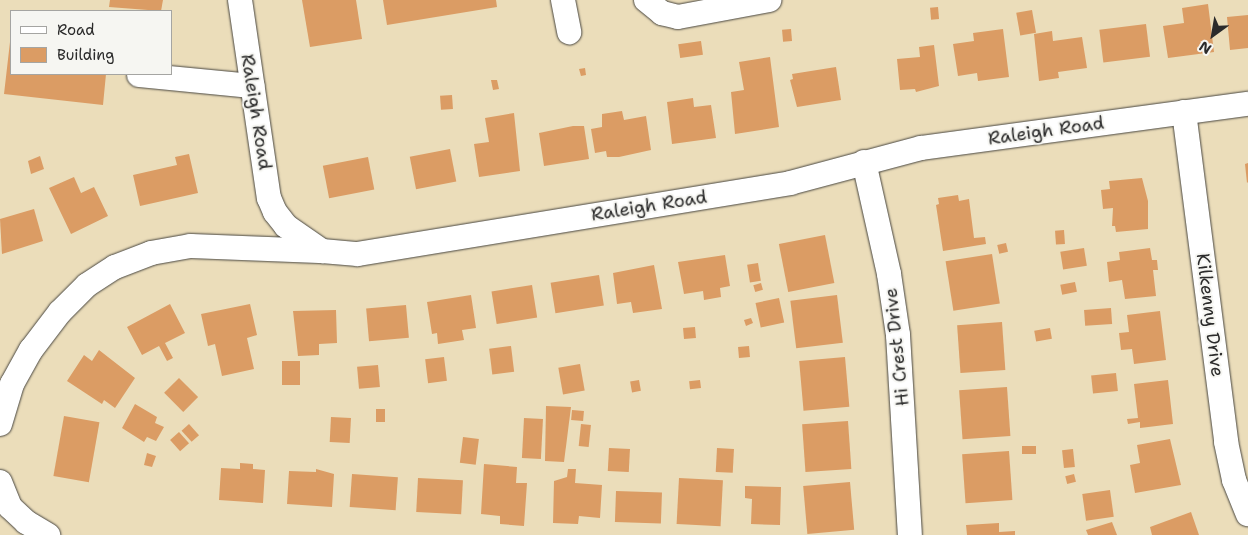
<!DOCTYPE html>
<style>
body{margin:0}
#map{position:relative;width:1248px;height:535px;overflow:hidden;background:#ebddba;font-family:"Shantell Sans",sans-serif}
div>[style]{position:absolute}
[style*='--x']{left:calc(var(--x)*1px);top:calc(var(--y)*1px);width:calc(var(--w)*1px);rotate:calc(var(--a)*1deg)}
.building>*{inset:0;background:#db9c64;transform-origin:0 0}
.roads{filter:drop-shadow(0 0 1px #484640) drop-shadow(0 0 1px #484640)}
.minor>*{height:24px;margin:-12px;padding:0 12px;transform-origin:12px;border-radius:12px;background:#fff}
span{translate:-50% -50%;white-space:nowrap;text-align:center;line-height:1.15;-webkit-text-stroke:4px #f6f6f2;paint-order:stroke}
.street-label{font-size:18px;color:#2b2b2b}
.legend{position:absolute;left:10px;top:10px;width:162px;height:65px;box-sizing:border-box;background:#f6f6f2;border:1px solid #a5a5a2;margin:0;padding:6px 9px;list-style:none;font-size:15px;color:#2b2b2b}
.legend li{display:flex;align-items:center;gap:10px;height:25px}
.legend b{width:25px;border:1px solid #a5a5a2}
.north{position:absolute;left:1188px;top:10px;width:50px;height:50px;-webkit-text-stroke:4px #f6f6f2;paint-order:stroke;rotate:212deg;font-size:14px;font-weight:700;line-height:20px;text-align:center;color:#2b2b2b}
.north::after{content:'';display:block;margin:auto;width:18px;height:22px;background:#2b2b2b;clip-path:polygon(50% 0,100% 100%,50% 72%,0 100%)}
</style>
<div id="map">
<div class="building">
<div style="clip-path:polygon(110px 0,163px 0,161px 11px,109px 7px)"></div>
<div style="clip-path:polygon(302px 0,356px 0,362px 39px,310px 47px)"></div>
<div style="clip-path:polygon(383px 0,496px 0,497px 7px,387px 25px)"></div>
<div style="clip-path:polygon(1208px 4px,1214px 52px,1168px 58px,1163px 26px,1184px 23px,1182px 8px)"></div>
<div style="left:938px;top:7px;width:12px;height:8px;rotate:85deg"></div>
<div style="left:1032px;top:10px;width:23px;height:16px;rotate:80deg"></div>
<div style="clip-path:polygon(1248px 15px,1248px 48px,1230px 50px,1227px 17px)"></div>
<div style="left:1146px;top:24px;width:33px;height:47px;rotate:83deg"></div>
<div style="left:791px;top:29px;width:12px;height:9px;rotate:85deg"></div>
<div style="clip-path:polygon(1003px 29px,1009px 77px,978px 81px,977px 73px,958px 76px,953px 44px,974px 41px,973px 33px)"></div>
<div style="clip-path:polygon(1052px 31px,1053px 41px,1082px 37px,1087px 68px,1058px 72px,1059px 78px,1039px 81px,1034px 34px)"></div>
<div style="left:701px;top:41px;width:14px;height:23px;rotate:82deg"></div>
<div style="clip-path:polygon(10px 42px,11px 74px,106px 74px,103px 105px,4px 94px)"></div>
<div style="clip-path:polygon(934px 45px,939px 86px,916px 92px,915px 89px,900px 90px,897px 59px,920px 57px,919px 47px)"></div>
<div style="clip-path:polygon(770px 57px,779px 127px,735px 134px,731px 92px,744px 90px,739px 62px)"></div>
<div style="clip-path:polygon(836px 67px,841px 100px,797px 107px,790px 80px,793px 79px,792px 74px)"></div>
<div style="clip-path:polygon(585px 68px,586px 75px,581px 76px,579px 69px)"></div>
<div style="clip-path:polygon(491px 80px,497px 80px,499px 89px,493px 90px)"></div>
<div style="left:452px;top:95px;width:14px;height:12px;rotate:86deg"></div>
<div style="clip-path:polygon(693px 98px,694px 107px,711px 105px,716px 138px,672px 144px,667px 102px)"></div>
<div style="clip-path:polygon(622px 111px,624px 120px,646px 116px,651px 150px,619px 157px,607px 157px,606px 151px,595px 153px,591px 129px,602px 127px,602px 114px)"></div>
<div style="clip-path:polygon(514px 113px,520px 171px,479px 177px,474px 144px,489px 142px,485px 118px)"></div>
<div style="clip-path:polygon(573px 126px,584px 126px,589px 159px,544px 166px,539px 133px)"></div>
<div style="left:450px;top:149px;width:33px;height:41px;rotate:79deg"></div>
<div style="clip-path:polygon(189px 154px,198px 193px,140px 206px,133px 175px,177px 165px,175px 157px)"></div>
<div style="clip-path:polygon(40px 156px,44px 169px,31px 174px,28px 161px)"></div>
<div style="left:368px;top:157px;width:33px;height:46px;rotate:79deg"></div>
<div style="clip-path:polygon(1248px 163px,1248px 182px,1247px 183px,1245px 164px)"></div>
<div style="clip-path:polygon(74px 177px,81px 193px,94px 187px,108px 216px,71px 234px,49px 188px)"></div>
<div style="clip-path:polygon(1142px 178px,1148px 201px,1148px 229px,1116px 232px,1115px 226px,1112px 226px,1113px 208px,1103px 209px,1101px 190px,1110px 189px,1109px 181px)"></div>
<div style="clip-path:polygon(958px 195px,959px 201px,969px 199px,974px 238px,985px 237px,986px 244px,943px 251px,936px 205px,939px 204px,938px 198px)"></div>
<div style="clip-path:polygon(34px 209px,43px 241px,2px 254px,0 219px)"></div>
<div style="left:1064px;top:230px;width:14px;height:9px;rotate:86deg"></div>
<div style="left:825px;top:235px;width:49px;height:47px;rotate:79deg"></div>
<div style="left:1006px;top:243px;width:9px;height:9px;rotate:77deg"></div>
<div style="left:1084px;top:248px;width:18px;height:24px;rotate:81deg"></div>
<div style="clip-path:polygon(1150px 248px,1152px 260px,1157px 260px,1158px 270px,1153px 270px,1156px 296px,1125px 299px,1122px 280px,1109px 282px,1107px 262px,1120px 260px,1119px 252px)"></div>
<div style="left:992px;top:254px;width:50px;height:47px;rotate:81deg"></div>
<div style="clip-path:polygon(725px 255px,730px 286px,720px 288px,721px 297px,704px 300px,703px 291px,684px 294px,678px 262px)"></div>
<div style="left:758px;top:263px;width:18px;height:11px;rotate:81deg"></div>
<div style="clip-path:polygon(654px 265px,662px 309px,633px 313px,631px 302px,617px 304px,613px 273px)"></div>
<div style="left:599px;top:275px;width:31px;height:49px;rotate:81deg"></div>
<div style="left:1075px;top:282px;width:10px;height:15px;rotate:79deg"></div>
<div style="left:761px;top:283px;width:7px;height:8px;rotate:74deg"></div>
<div style="left:532px;top:285px;width:33px;height:41px;rotate:81deg"></div>
<div style="clip-path:polygon(471px 295px,476px 328px,462px 330px,464px 340px,438px 344px,437px 333px,432px 334px,427px 302px)"></div>
<div style="left:837px;top:295px;width:48px;height:47px;rotate:83deg"></div>
<div style="left:779px;top:298px;width:25px;height:24px;rotate:78deg"></div>
<div style="clip-path:polygon(170px 304px,185px 333px,165px 343px,173px 358px,167px 361px,159px 346px,142px 355px,127px 327px)"></div>
<div style="clip-path:polygon(250px 304px,257px 335px,247px 338px,254px 369px,222px 376px,215px 344px,208px 346px,201px 314px)"></div>
<div style="left:406px;top:305px;width:33px;height:40px;rotate:85deg"></div>
<div style="left:1111px;top:308px;width:16px;height:27px;rotate:86deg"></div>
<div style="clip-path:polygon(336px 310px,337px 343px,319px 344px,319px 355px,298px 356px,293px 311px)"></div>
<div style="clip-path:polygon(1160px 311px,1166px 360px,1134px 364px,1132px 349px,1121px 350px,1119px 333px,1129px 332px,1127px 315px)"></div>
<div style="clip-path:polygon(751px 318px,753px 323px,746px 326px,744px 320px)"></div>
<div style="left:1002px;top:322px;width:48px;height:45px;rotate:86deg"></div>
<div style="left:695px;top:327px;width:11px;height:12px;rotate:85deg"></div>
<div style="left:1050px;top:328px;width:11px;height:16px;rotate:80deg"></div>
<div style="left:511px;top:346px;width:26px;height:22px;rotate:83deg"></div>
<div style="left:749px;top:346px;width:11px;height:11px;rotate:85deg"></div>
<div style="clip-path:polygon(99px 350px,135px 378px,115px 408px,104px 400px,102px 404px,67px 381px,84px 355px,92px 361px)"></div>
<div style="left:444px;top:357px;width:24px;height:19px;rotate:83deg"></div>
<div style="left:845px;top:357px;width:50px;height:46px;rotate:85deg"></div>
<div style="left:282px;top:361px;width:18px;height:24px"></div>
<div style="left:580px;top:364px;width:27px;height:22px;rotate:80deg"></div>
<div style="left:378px;top:365px;width:22px;height:21px;rotate:85deg"></div>
<div style="left:1116px;top:373px;width:18px;height:25px;rotate:84deg"></div>
<div style="left:179px;top:378px;width:27px;height:21px;rotate:45deg"></div>
<div style="left:639px;top:380px;width:11px;height:9px;rotate:80deg"></div>
<div style="left:700px;top:380px;width:8px;height:11px;rotate:83deg"></div>
<div style="clip-path:polygon(1168px 380px,1173px 424px,1140px 428px,1140px 422px,1128px 424px,1127px 419px,1138px 418px,1134px 384px)"></div>
<div style="left:1007px;top:387px;width:49px;height:48px;rotate:86deg"></div>
<div style="clip-path:polygon(135px 404px,157px 417px,155px 423px,164px 427px,156px 441px,147px 437px,144px 442px,122px 428px)"></div>
<div style="clip-path:polygon(546px 406px,571px 407px,564px 462px,545px 461px)"></div>
<div style="left:376px;top:409px;width:9px;height:13px"></div>
<div style="left:572px;top:410px;width:12px;height:10px;rotate:5deg"></div>
<div style="left:64px;top:416px;width:36px;height:61px;rotate:10deg"></div>
<div style="left:331px;top:417px;width:20px;height:25px;rotate:3deg"></div>
<div style="left:524px;top:418px;width:19px;height:40px;rotate:3deg"></div>
<div style="left:848px;top:421px;width:48px;height:46px;rotate:86deg"></div>
<div style="left:189px;top:424px;width:15px;height:10px;rotate:48deg"></div>
<div style="left:581px;top:424px;width:10px;height:22px;rotate:6deg"></div>
<div style="left:179px;top:432px;width:15px;height:12px;rotate:48deg"></div>
<div style="left:463px;top:437px;width:16px;height:26px;rotate:7deg"></div>
<div style="clip-path:polygon(1170px 439px,1181px 485px,1135px 493px,1130px 465px,1140px 463px,1137px 445px)"></div>
<div style="left:1022px;top:446px;width:14px;height:8px"></div>
<div style="left:609px;top:448px;width:21px;height:23px;rotate:3deg"></div>
<div style="left:717px;top:448px;width:17px;height:24px;rotate:3deg"></div>
<div style="left:1073px;top:449px;width:18px;height:11px;rotate:84deg"></div>
<div style="left:1009px;top:451px;width:49px;height:47px;rotate:86deg"></div>
<div style="clip-path:polygon(147px 453px,156px 456px,152px 467px,144px 465px)"></div>
<div style="clip-path:polygon(240px 463px,253px 464px,253px 469px,265px 470px,263px 503px,219px 500px,221px 468px,240px 469px)"></div>
<div style="clip-path:polygon(484px 464px,517px 467px,516px 483px,527px 483px,524px 526px,500px 524px,500px 516px,481px 514px)"></div>
<div style="clip-path:polygon(316px 469px,334px 474px,332px 507px,287px 504px,289px 471px,316px 472px)"></div>
<div style="clip-path:polygon(568px 469px,576px 469px,575px 483px,602px 485px,600px 518px,579px 516px,578px 524px,553px 523px,554px 481px,567px 477px)"></div>
<div style="left:352px;top:474px;width:46px;height:33px;rotate:4deg"></div>
<div style="left:1074px;top:474px;width:8px;height:9px;rotate:76deg"></div>
<div style="left:418px;top:478px;width:45px;height:34px;rotate:3deg"></div>
<div style="left:679px;top:478px;width:44px;height:46px;rotate:3deg"></div>
<div style="left:850px;top:482px;width:48px;height:47px;rotate:85deg"></div>
<div style="clip-path:polygon(745px 486px,781px 487px,780px 525px,751px 524px,752px 499px,745px 498px)"></div>
<div style="left:1110px;top:490px;width:27px;height:28px;rotate:82deg"></div>
<div style="left:616px;top:491px;width:46px;height:31px;rotate:2deg"></div>
<div style="clip-path:polygon(1191px 512px,1199px 535px,1152px 535px,1150px 527px)"></div>
<div style="clip-path:polygon(1112px 522px,1117px 535px,1088px 535px,1086px 530px)"></div>
<div style="clip-path:polygon(999px 523px,999px 532px,1015px 531px,1015px 535px,967px 535px,966px 525px)"></div>
</div>
<div class="roads">
<div class="minor">
<div style="--x:240;--y:0;--w:200;--a:81.7"></div>
<div style="--x:269;--y:198;--w:15;--a:67"></div>
<div style="--x:275;--y:212;--w:18;--a:52"></div>
<div style="--x:286;--y:226;--w:44;--a:34.8"></div>
<div style="--x:322;--y:251;--w:36;--a:5"></div>
<div style="--x:358;--y:254;--w:438;--a:-9.3"></div>
<div style="--x:790;--y:183;--w:136;--a:-15"></div>
<div style="--x:921;--y:148;--w:330;--a:-7.7"></div>
<div style="--x:563;--y:0;--w:33;--a:79"></div>
<div style="--x:646;--y:0;--w:21;--a:39"></div>
<div style="--x:662;--y:13;--w:16;--a:14"></div>
<div style="--x:678;--y:17;--w:93;--a:-10.6"></div>
<div style="--x:139;--y:75;--w:114;--a:5.6"></div>
<div style="--x:1184;--y:112;--w:333;--a:82.7"></div>
<div style="--x:1226;--y:442;--w:39;--a:78"></div>
<div style="--x:1234;--y:480;--w:37;--a:68"></div>
<div style="--x:864;--y:162;--w:115;--a:77.4"></div>
<div style="--x:889;--y:274;--w:62;--a:81.6"></div>
<div style="--x:898;--y:335;--w:200;--a:86.6"></div>
<div style="--x:0;--y:424;--w:42;--a:-73.3"></div>
<div style="--x:12;--y:384;--w:39;--a:-61"></div>
<div style="--x:31;--y:350;--w:48;--a:-52.7"></div>
<div style="--x:60;--y:312;--w:38;--a:-45"></div>
<div style="--x:87;--y:285;--w:33;--a:-33"></div>
<div style="--x:115;--y:267;--w:39;--a:-21"></div>
<div style="--x:151;--y:253;--w:40;--a:-10"></div>
<div style="--x:190;--y:246;--w:130;--a:2.2"></div>
<div style="--x:0;--y:482;--w:27;--a:68"></div>
<div style="--x:10;--y:507;--w:22;--a:43"></div>
<div style="--x:26;--y:522;--w:26;--a:31"></div>
</div>
</div>
<div class="street-label">
<span style="left:256px;top:112px;rotate:81deg">Raleigh Road</span>
<span style="left:1046px;top:131px;rotate:-8deg">Raleigh Road</span>
<span style="left:649px;top:206px;rotate:-9deg">Raleigh Road</span>
<span style="left:1210px;top:315px;rotate:83deg">Kilkenny Drive</span>
<span style="left:897px;top:347px;rotate:-96deg">Hi Crest Drive</span>
</div>
<ul class="legend">
<li><b style="height:6px;background:#fff"></b>Road</li>
<li><b style="height:14px;background:#db9c64"></b>Building</li>
</ul>
<div class="north">N</div>
</div>
